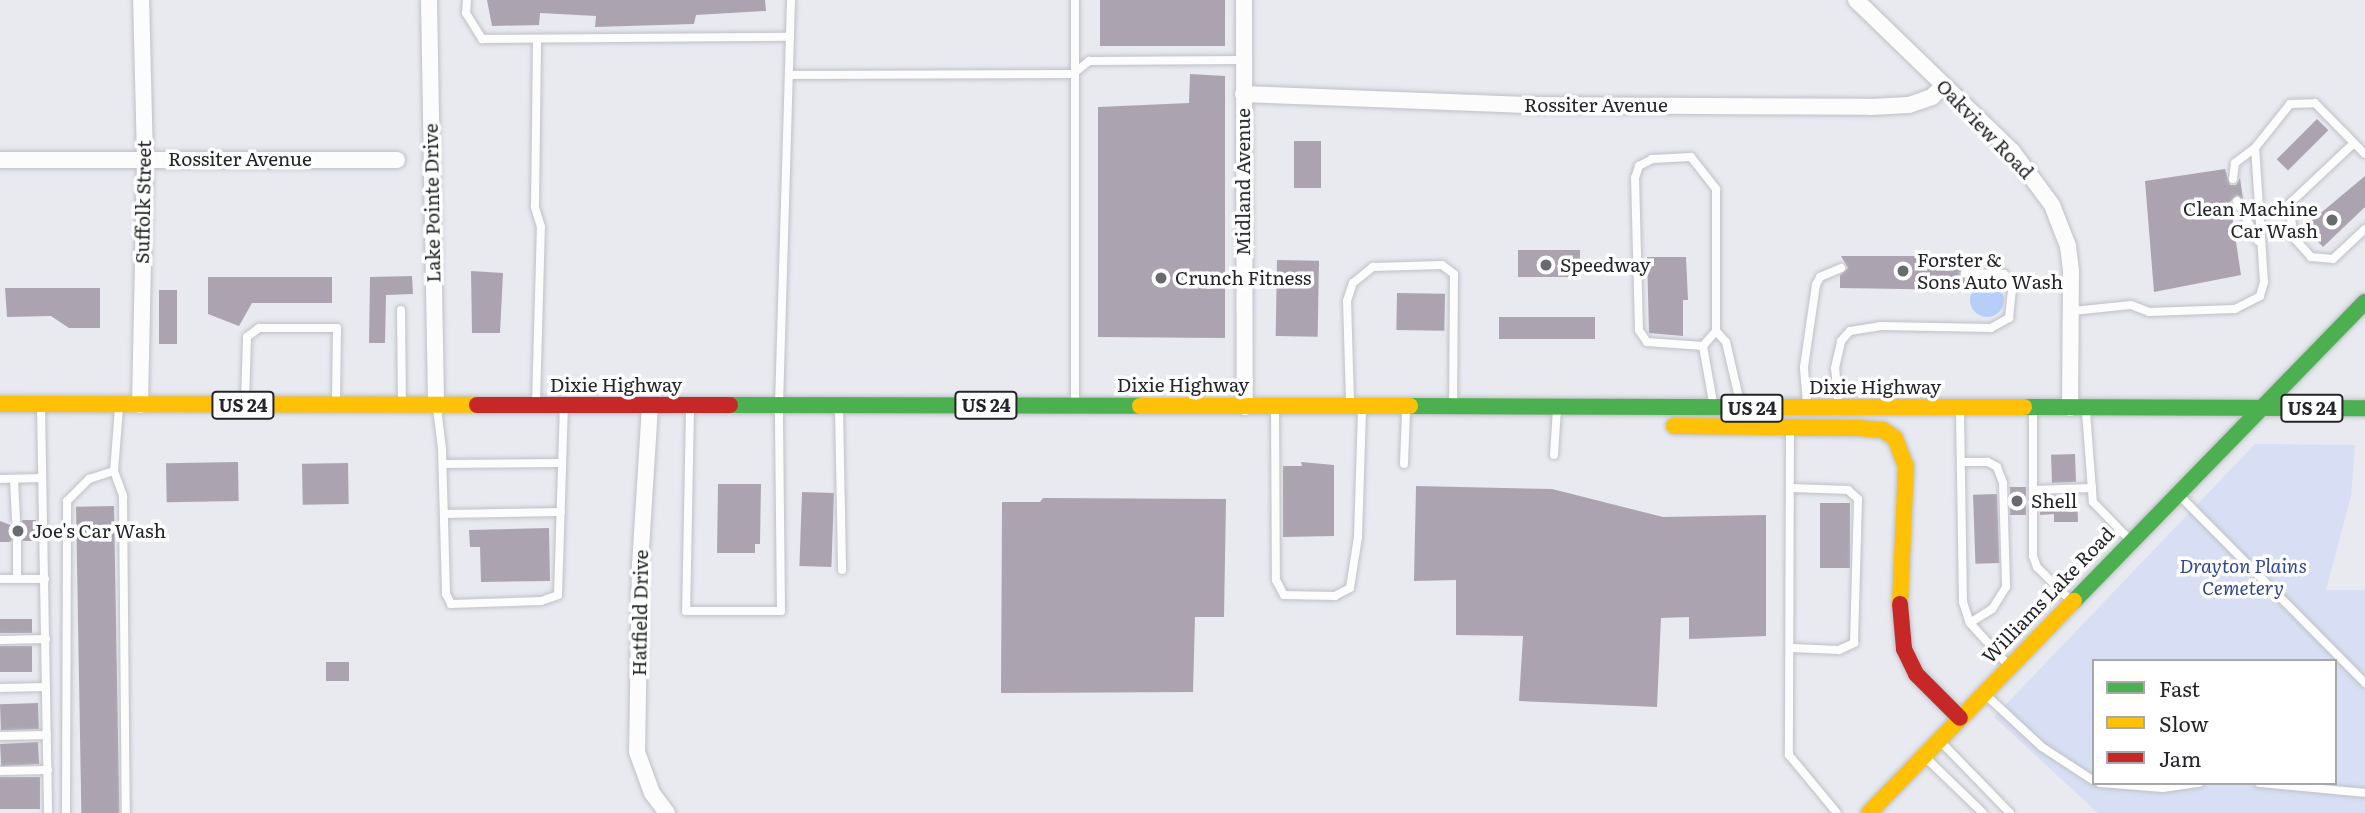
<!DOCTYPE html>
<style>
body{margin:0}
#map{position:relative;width:2365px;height:813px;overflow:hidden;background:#e8eaf0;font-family:Literata,serif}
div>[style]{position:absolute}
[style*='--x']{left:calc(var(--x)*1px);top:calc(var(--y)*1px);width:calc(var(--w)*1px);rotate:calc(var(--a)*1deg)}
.green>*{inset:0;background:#d8dff4}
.water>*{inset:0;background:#b7cef8}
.round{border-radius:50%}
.building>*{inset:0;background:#aba4b0;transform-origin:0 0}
.roads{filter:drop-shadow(0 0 2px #bfc0c5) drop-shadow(0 0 2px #bfc0c5)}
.lane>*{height:8px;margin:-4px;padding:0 4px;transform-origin:4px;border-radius:4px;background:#fcfcfd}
.street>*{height:16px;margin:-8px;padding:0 8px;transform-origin:8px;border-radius:8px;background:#fcfcfd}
.fast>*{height:16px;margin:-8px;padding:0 8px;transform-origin:8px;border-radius:8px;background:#4caf50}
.slow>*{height:16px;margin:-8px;padding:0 8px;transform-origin:8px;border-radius:8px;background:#ffc107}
.jam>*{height:16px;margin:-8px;padding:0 8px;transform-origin:8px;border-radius:8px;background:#c62828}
.dots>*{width:19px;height:19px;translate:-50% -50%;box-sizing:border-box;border:4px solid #fff;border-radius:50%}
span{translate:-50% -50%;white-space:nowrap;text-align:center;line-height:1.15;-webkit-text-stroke:7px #fff;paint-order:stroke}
.shield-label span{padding:2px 5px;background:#fff;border:2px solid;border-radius:5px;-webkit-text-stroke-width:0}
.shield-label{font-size:18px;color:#232528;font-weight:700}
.street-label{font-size:19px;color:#232528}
.poi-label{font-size:19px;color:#232528}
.right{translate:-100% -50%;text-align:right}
.left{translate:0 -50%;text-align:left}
.park-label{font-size:19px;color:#33478e;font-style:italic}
.legend{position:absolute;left:2092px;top:659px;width:245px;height:126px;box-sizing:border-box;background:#fff;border:2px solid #a7a8a9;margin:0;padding:9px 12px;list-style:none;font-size:21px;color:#232528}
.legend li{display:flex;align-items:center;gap:14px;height:35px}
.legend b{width:35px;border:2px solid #a7a8a9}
</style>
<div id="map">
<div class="green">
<div style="clip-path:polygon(evenodd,2255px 444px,2355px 445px,2351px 496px,2326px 590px,2365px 590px,2365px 813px,2098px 813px,1994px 717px,2255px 444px,2094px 661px,2335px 661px,2335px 783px,2094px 783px,2094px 661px)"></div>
</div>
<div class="water">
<div class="round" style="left:1970px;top:283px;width:34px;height:34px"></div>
</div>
<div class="building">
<div style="clip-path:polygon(487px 0,765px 0,766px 11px,696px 15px,694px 24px,595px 27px,596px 16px,540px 13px,539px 25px,492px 26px)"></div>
<div style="left:1100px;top:0;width:125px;height:46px"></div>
<div style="clip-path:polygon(1190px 74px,1225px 76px,1225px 338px,1098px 337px,1098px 107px,1189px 103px)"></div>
<div style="left:2317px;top:119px;width:16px;height:57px;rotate:45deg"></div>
<div style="left:1294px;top:141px;width:27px;height:47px"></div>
<div style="clip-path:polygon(2225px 169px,2230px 185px,2236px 185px,2240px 178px,2243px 199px,2237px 195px,2230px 202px,2241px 275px,2154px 292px,2145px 181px)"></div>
<div style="clip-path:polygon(2365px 176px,2365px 207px,2323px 247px,2304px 227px)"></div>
<div style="left:1518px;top:250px;width:62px;height:27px"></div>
<div style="clip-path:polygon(1841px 256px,1965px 256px,1965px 266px,1959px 274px,1966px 280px,1966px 290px,1840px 288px,1840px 275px,1848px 268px)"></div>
<div style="clip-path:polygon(1647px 257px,1686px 257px,1688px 300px,1683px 300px,1683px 336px,1649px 333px)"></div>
<div style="left:1277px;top:260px;width:42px;height:76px;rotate:1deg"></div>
<div style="clip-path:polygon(471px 271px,503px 273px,500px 333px,472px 333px)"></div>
<div style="clip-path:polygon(412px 276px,413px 294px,386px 295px,385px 343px,369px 343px,370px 277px)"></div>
<div style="clip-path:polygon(208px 277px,332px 277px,332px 303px,252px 303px,239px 326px,208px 314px)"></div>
<div style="clip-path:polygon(5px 288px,100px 288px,100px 328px,69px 328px,51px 316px,7px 317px)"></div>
<div style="left:159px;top:290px;width:18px;height:54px"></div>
<div style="left:1397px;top:293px;width:48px;height:37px;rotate:1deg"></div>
<div style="left:1499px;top:317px;width:96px;height:22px"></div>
<div style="left:2075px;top:454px;width:28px;height:24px;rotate:88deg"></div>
<div style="left:238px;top:462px;width:39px;height:72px;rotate:89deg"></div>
<div style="clip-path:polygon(1301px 462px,1334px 465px,1334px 536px,1283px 537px,1283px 466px,1302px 466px)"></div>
<div style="left:348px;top:463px;width:41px;height:46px;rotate:89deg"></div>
<div style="clip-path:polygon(718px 484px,761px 484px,760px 544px,755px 544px,755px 553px,717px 553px)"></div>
<div style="clip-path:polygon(1416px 486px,1552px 489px,1663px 517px,1766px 515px,1766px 636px,1689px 639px,1689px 617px,1661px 618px,1657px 707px,1519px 701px,1523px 636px,1456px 635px,1456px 580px,1414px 581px)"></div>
<div style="left:2026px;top:487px;width:28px;height:16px;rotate:90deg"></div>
<div style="left:802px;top:492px;width:32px;height:74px;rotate:2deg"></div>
<div style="left:1997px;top:494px;width:69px;height:24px;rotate:88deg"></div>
<div style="clip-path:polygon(2077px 495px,2078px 522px,2054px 522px,2054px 514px,2040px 515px,2040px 496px)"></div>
<div style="clip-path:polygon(1043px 498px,1226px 499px,1224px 617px,1195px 617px,1193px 692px,1001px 693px,1002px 502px,1040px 502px)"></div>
<div style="left:1850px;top:503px;width:65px;height:30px;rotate:90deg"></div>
<div style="left:114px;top:506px;width:307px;height:38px;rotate:89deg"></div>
<div style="clip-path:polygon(23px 520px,36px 520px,37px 541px,23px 541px,16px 536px,10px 542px,0 542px,0 521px,16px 527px)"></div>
<div style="clip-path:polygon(549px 528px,550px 581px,481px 582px,480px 547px,470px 547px,469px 530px)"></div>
<div style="left:0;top:619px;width:32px;height:14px"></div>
<div style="left:32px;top:646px;width:26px;height:32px;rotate:90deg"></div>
<div style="left:349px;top:662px;width:19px;height:23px;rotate:90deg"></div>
<div style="left:38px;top:703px;width:26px;height:38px;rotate:88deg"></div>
<div style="left:38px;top:742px;width:22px;height:38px;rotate:87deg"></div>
<div style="left:40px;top:777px;width:32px;height:40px;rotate:90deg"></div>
</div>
<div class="roads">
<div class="lane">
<div style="--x:467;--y:0;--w:13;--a:94"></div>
<div style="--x:466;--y:13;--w:31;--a:58"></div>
<div style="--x:482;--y:39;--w:308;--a:-0.4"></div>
<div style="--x:1075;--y:0;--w:403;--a:90"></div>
<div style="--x:789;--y:75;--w:284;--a:-0.2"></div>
<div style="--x:1073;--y:74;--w:21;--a:-39"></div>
<div style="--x:1089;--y:61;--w:154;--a:-0.4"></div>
<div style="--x:2354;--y:143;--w:91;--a:136.8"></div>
<div style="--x:2288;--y:205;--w:35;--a:78"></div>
<div style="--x:2295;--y:239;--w:24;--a:48"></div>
<div style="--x:2311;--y:257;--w:22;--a:5"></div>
<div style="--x:2333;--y:259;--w:44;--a:-43.2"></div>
<div style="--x:1691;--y:157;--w:41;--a:52"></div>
<div style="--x:1716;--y:189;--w:142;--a:90"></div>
<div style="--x:1716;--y:331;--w:20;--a:131"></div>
<div style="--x:1703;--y:346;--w:56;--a:-175.9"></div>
<div style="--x:1647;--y:342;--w:14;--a:-124"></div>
<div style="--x:1639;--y:330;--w:152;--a:-91.5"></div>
<div style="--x:1635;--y:178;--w:13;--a:-72"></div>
<div style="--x:1639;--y:166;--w:15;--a:-28"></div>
<div style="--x:1652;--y:159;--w:39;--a:-3"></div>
<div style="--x:2233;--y:179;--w:16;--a:-83"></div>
<div style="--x:2235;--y:163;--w:25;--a:-37"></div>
<div style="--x:2237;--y:201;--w:45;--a:62.3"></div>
<div style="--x:401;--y:310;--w:92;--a:89.4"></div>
<div style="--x:2073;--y:311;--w:58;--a:-5.9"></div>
<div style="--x:2131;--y:305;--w:19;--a:21"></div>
<div style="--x:2149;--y:312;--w:86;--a:-2"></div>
<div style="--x:2235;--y:309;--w:28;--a:-27"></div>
<div style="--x:2260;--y:296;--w:15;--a:-74"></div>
<div style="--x:2264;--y:282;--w:134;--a:-93.8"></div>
<div style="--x:2255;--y:148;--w:56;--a:-51.5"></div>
<div style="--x:2290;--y:104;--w:25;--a:-2"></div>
<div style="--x:2315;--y:103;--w:71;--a:45.6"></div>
<div style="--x:1716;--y:331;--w:15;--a:48"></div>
<div style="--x:1726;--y:342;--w:62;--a:76.9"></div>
<div style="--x:1703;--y:346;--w:57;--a:79.9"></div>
<div style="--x:1350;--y:401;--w:100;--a:-91.7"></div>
<div style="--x:1347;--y:301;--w:19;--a:-72"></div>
<div style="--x:1353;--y:283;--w:26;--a:-39"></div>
<div style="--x:1373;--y:267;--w:69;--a:-1.7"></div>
<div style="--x:1442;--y:265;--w:15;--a:37"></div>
<div style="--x:1454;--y:274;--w:129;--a:90.4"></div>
<div style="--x:1838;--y:401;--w:33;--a:-95"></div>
<div style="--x:1835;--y:368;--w:28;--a:-77"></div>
<div style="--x:1841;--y:341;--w:13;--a:-48"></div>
<div style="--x:1850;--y:331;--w:30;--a:-9"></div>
<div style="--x:1880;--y:326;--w:111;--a:1"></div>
<div style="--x:1991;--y:328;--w:21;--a:-29"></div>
<div style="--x:2009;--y:318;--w:28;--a:-84"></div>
<div style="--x:2012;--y:290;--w:18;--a:-117"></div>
<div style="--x:2004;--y:274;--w:39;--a:-179"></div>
<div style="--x:245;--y:402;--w:65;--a:-88.2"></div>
<div style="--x:247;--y:337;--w:15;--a:-37"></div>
<div style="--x:259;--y:328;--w:78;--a:0"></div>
<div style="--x:337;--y:328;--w:74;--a:90.8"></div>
<div style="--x:536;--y:403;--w:176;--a:-88.4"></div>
<div style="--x:541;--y:227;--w:21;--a:-107"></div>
<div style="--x:535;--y:207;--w:168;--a:-89.3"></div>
<div style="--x:1807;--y:403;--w:36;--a:-95"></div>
<div style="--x:1804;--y:367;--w:83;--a:-81.7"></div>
<div style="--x:1816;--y:285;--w:9;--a:-63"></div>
<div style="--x:1820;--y:277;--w:23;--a:-23"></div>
<div style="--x:41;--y:407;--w:406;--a:89"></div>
<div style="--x:119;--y:408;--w:63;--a:94.5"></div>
<div style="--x:114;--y:471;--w:27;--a:70"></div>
<div style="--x:123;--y:496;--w:317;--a:89.5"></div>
<div style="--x:437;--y:408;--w:41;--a:83"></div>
<div style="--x:442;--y:449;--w:145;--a:88.4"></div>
<div style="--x:446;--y:594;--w:11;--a:63"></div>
<div style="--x:451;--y:604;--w:90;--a:-1.9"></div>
<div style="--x:541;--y:601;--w:18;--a:-19"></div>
<div style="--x:558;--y:595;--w:188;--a:-88.2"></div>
<div style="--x:690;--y:409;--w:202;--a:91.1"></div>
<div style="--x:686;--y:611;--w:95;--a:0"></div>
<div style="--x:781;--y:611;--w:206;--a:-90.6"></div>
<div style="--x:779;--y:405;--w:405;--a:-88.3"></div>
<div style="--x:839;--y:409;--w:161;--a:88.9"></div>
<div style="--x:1275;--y:409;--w:171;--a:89.7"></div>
<div style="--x:1276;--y:580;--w:17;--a:62"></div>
<div style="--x:1284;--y:595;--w:51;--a:1.1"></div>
<div style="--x:1335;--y:596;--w:17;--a:-28"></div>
<div style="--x:1350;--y:588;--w:52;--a:-81.1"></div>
<div style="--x:1358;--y:537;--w:128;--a:-88.2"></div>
<div style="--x:2033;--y:411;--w:145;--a:90"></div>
<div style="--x:2033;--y:556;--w:12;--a:70"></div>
<div style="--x:2037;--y:567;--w:47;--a:45"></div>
<div style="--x:2086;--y:412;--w:90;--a:85.6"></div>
<div style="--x:2093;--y:502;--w:53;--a:45.8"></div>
<div style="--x:1960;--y:413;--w:189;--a:89.1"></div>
<div style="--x:1963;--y:602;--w:22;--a:72"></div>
<div style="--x:1970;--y:623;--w:58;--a:47.8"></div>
<div style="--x:1790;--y:430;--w:325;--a:90.2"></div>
<div style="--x:1789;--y:755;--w:75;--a:50.4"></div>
<div style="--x:1554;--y:455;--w:46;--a:-86.3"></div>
<div style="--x:1961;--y:462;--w:27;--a:0"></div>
<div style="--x:1988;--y:462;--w:10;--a:29"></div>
<div style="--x:1997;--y:467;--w:17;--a:69"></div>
<div style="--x:2003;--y:483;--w:104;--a:88.3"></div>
<div style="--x:2006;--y:587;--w:26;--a:122"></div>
<div style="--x:1992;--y:609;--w:26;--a:148"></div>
<div style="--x:443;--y:464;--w:119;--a:-0.5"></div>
<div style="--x:1404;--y:464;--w:53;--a:-87.8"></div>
<div style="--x:0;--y:479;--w:42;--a:-1.4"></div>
<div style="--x:14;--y:479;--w:41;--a:87.2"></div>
<div style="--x:2033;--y:490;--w:59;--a:-1.9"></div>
<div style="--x:2180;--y:496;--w:263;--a:45.3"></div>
<div style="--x:444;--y:514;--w:117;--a:-1"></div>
<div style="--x:17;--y:542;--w:37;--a:90"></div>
<div style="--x:0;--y:579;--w:45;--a:0"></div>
<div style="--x:0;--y:640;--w:46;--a:-1.2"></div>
<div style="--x:1791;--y:648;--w:48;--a:2.4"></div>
<div style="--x:1839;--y:650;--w:17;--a:-25"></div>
<div style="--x:1854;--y:643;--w:144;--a:-88.4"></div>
<div style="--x:1858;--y:499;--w:13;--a:-138"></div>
<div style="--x:1848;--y:490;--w:56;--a:-178"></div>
<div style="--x:0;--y:688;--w:46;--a:-1.2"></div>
<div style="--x:1986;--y:695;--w:76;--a:42.9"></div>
<div style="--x:2042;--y:747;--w:62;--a:33.2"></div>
<div style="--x:0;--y:736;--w:47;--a:-1.2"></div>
<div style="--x:1941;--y:742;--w:99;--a:45.8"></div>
<div style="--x:1926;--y:758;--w:79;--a:44"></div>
<div style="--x:0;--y:771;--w:48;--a:-1.2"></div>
<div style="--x:2100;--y:783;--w:63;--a:4.5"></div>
<div style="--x:2163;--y:788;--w:37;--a:-8"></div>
<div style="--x:2259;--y:783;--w:106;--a:5.4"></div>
<div style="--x:66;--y:813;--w:312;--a:-89.8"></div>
<div style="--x:67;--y:501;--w:31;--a:-45"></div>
<div style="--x:89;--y:479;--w:26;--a:-18"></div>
</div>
<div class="street">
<div style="--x:429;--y:0;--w:405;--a:89"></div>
<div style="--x:1244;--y:0;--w:407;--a:89.9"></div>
<div style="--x:1856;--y:0;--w:217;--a:44.1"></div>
<div style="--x:2012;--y:151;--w:67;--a:53.5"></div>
<div style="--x:2052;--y:205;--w:44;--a:68.7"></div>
<div style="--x:2068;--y:246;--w:25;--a:83"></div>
<div style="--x:2071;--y:271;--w:137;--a:90.4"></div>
<div style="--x:1243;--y:94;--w:284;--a:2.2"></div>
<div style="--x:1527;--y:105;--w:343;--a:0.3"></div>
<div style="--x:1870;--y:107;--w:39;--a:-3"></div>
<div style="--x:1909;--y:105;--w:24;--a:-19"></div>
<div style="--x:1932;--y:97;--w:16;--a:-45"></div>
<div style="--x:0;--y:160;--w:397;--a:0"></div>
<div style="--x:140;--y:405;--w:246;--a:-88.8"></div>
<div style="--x:145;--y:159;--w:159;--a:-91.4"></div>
<div style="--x:650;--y:406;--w:159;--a:93.6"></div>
<div style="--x:640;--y:565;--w:187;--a:90.9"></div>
<div style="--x:637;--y:752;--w:44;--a:69.9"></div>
<div style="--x:652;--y:793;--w:25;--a:53"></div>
</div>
<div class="fast">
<div style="--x:730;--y:405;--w:410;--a:0.1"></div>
<div style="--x:1410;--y:406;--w:349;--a:0.2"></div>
<div style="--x:2024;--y:407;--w:341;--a:0.2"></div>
<div style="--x:2074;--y:601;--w:417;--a:-45.8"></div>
</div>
<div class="slow">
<div style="--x:0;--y:404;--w:477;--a:0.1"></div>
<div style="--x:1140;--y:406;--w:270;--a:0"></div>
<div style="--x:1759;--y:407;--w:265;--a:0"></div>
<div style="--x:1674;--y:426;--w:184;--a:0.6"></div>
<div style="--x:1858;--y:428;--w:25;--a:5"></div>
<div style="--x:1883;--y:430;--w:14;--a:34"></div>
<div style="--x:1895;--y:438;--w:30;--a:69"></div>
<div style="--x:1906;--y:466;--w:138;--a:92.5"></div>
<div style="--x:1869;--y:813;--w:295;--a:-46"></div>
</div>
<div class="jam">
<div style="--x:477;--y:405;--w:253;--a:0"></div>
<div style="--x:1900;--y:604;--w:45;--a:84.9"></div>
<div style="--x:1904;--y:649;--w:28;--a:64"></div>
<div style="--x:1916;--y:674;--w:62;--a:45"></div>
</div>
</div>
<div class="dots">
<div style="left:2332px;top:220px;background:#686a6e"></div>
<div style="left:1546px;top:265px;background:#686a6e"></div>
<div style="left:1903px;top:271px;background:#686a6e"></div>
<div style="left:1161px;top:278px;background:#686a6e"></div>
<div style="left:2017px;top:501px;background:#686a6e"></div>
<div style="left:18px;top:531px;background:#686a6e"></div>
</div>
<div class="shield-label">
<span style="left:243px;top:405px">US 24</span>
<span style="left:986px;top:405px">US 24</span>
<span style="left:1752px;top:408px">US 24</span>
<span style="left:2312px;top:408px">US 24</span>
</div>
<div class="street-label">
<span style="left:1596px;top:105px">Rossiter Avenue</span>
<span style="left:1985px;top:129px;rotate:46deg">Oakview Road</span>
<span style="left:240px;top:159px">Rossiter Avenue</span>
<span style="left:1243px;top:182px;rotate:-90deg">Midland Avenue</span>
<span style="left:143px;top:202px;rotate:-89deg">Suffolk Street</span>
<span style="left:432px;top:203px;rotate:-91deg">Lake Pointe Drive</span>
<span style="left:616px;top:385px">Dixie Highway</span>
<span style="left:1183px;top:385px">Dixie Highway</span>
<span style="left:1875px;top:387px">Dixie Highway</span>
<span style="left:2048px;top:595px;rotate:-46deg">Williams Lake Road</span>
<span style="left:640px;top:613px;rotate:-89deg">Hatfield Drive</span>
</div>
<div class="poi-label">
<span class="right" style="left:2318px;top:220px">Clean Machine<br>Car Wash</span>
<span class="left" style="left:1917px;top:271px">Forster &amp;<br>Sons Auto Wash</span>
<span class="left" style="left:1560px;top:265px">Speedway</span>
<span class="left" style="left:1175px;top:278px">Crunch Fitness</span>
<span class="left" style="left:2031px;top:501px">Shell</span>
<span class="left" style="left:32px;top:531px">Joe's Car Wash</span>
</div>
<div class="park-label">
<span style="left:2243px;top:577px">Drayton Plains<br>Cemetery</span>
</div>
<ul class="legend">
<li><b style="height:9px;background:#4caf50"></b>Fast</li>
<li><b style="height:9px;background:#ffc107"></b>Slow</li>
<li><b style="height:9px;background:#c62828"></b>Jam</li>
</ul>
</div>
